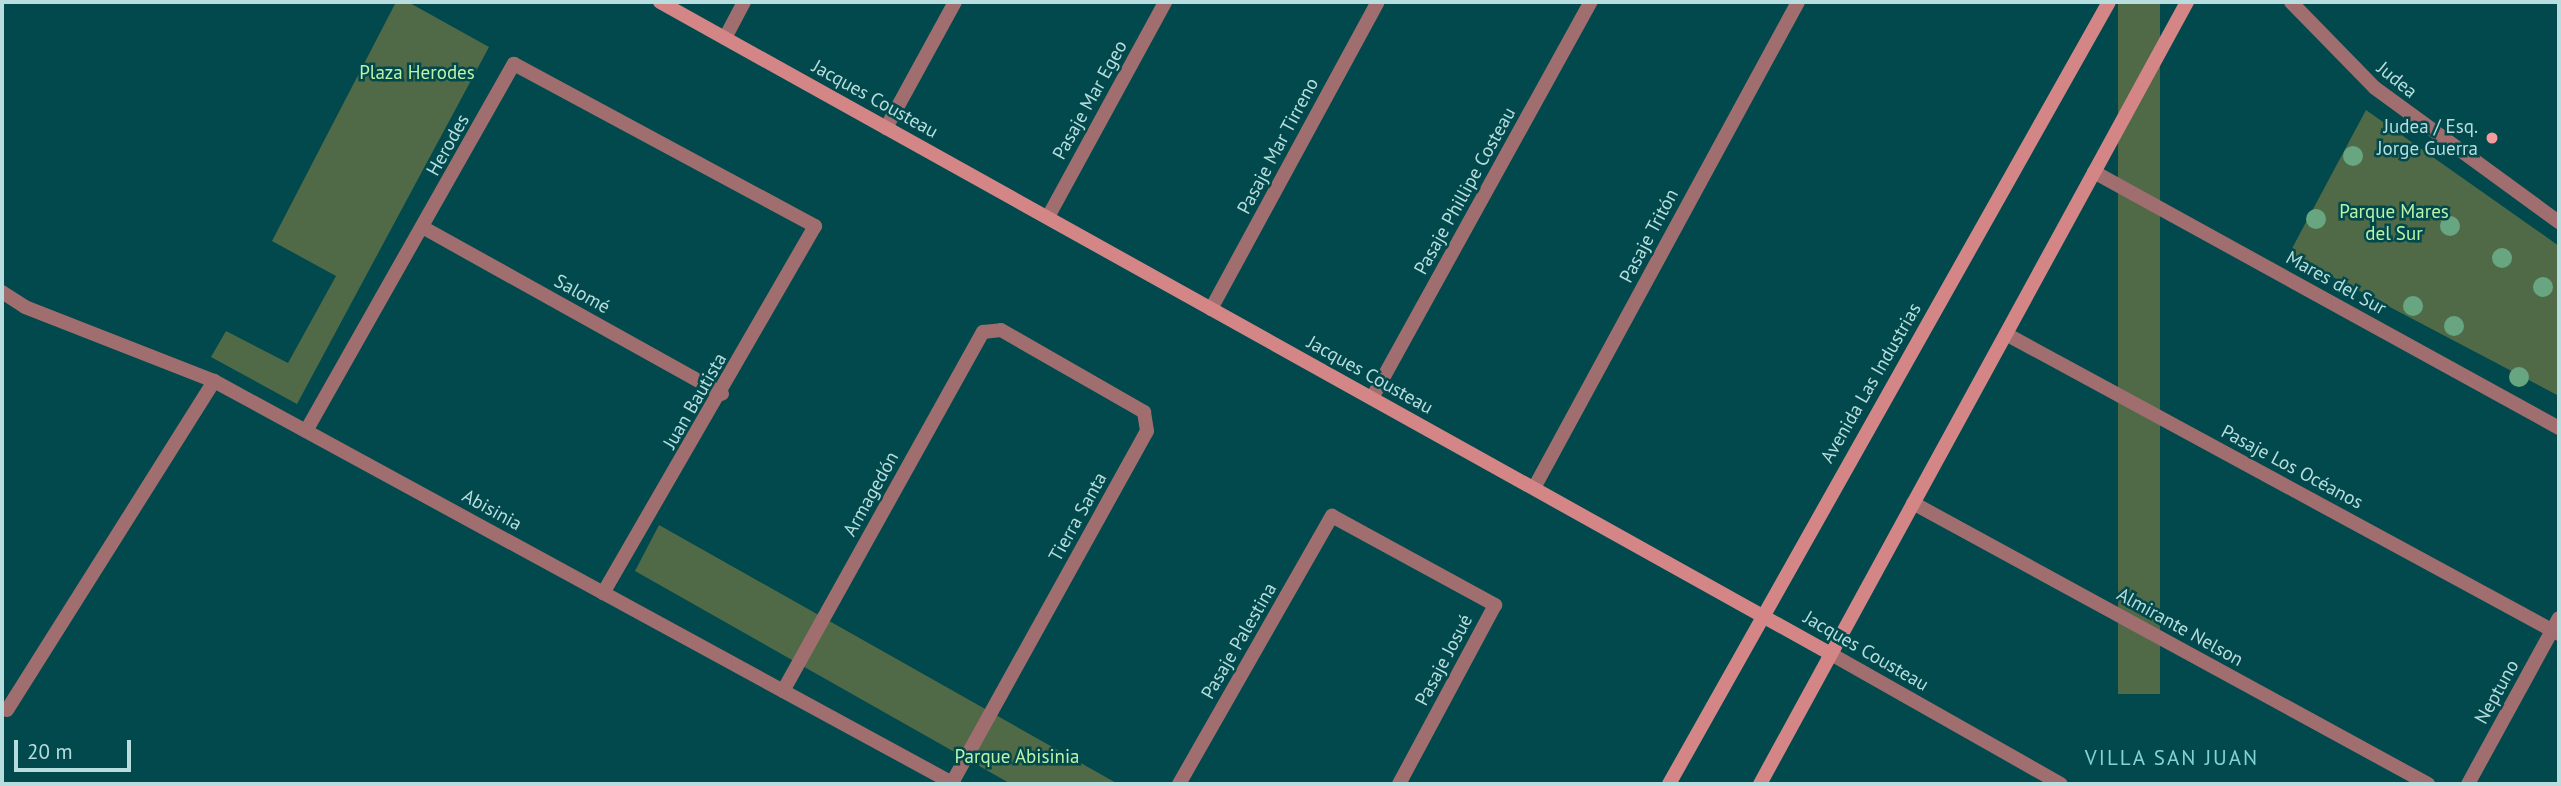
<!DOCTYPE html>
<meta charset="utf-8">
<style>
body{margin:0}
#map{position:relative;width:2561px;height:786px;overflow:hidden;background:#01494c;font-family:"PT Sans",sans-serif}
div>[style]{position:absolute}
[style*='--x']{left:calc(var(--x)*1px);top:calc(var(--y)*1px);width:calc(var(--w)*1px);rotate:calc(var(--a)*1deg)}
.green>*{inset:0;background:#506a48;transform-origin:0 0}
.street>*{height:14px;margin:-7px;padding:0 7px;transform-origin:7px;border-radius:7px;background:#a06e6e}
.secondary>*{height:14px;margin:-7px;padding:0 7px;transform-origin:7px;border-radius:7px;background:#d48687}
.trees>*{width:20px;height:20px;margin:-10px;border-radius:50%;background:#67a680}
.dots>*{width:19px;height:19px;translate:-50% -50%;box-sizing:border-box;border:4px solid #01494c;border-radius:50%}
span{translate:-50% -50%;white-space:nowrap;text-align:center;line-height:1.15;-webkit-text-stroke:5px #01494c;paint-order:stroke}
.park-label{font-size:19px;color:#bbf3aa}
.street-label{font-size:19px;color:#b7ddde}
.poi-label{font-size:19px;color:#b7ddde}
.right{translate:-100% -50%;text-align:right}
.neighbourhood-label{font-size:21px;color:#83d2d5;letter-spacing:2px}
.frame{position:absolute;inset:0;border:4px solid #b7ddde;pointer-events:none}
.scale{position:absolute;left:14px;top:740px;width:117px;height:32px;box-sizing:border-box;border:4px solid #b7ddde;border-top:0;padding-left:9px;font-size:21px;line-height:24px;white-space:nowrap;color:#b7ddde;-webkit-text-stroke:5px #01494c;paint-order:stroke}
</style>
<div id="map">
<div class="green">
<div style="clip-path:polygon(396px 2px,408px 2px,489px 47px,297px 404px,211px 357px,226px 331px,288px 363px,336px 276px,272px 241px)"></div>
<div style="left:2118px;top:2px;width:42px;height:692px"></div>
<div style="clip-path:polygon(2366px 110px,2559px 246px,2559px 396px,2289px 254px)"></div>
<div style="clip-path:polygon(659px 525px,1118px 784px,1011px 784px,635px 571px)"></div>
</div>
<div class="street">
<div style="--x:2291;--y:2;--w:120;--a:45.7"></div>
<div style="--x:2375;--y:88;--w:228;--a:36.1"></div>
<div style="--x:725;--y:38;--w:41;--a:-62.2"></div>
<div style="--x:886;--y:128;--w:144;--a:-61.3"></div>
<div style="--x:2094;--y:172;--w:531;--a:28.83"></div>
<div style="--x:1048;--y:217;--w:245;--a:-61.4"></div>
<div style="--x:424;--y:228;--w:341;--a:29.1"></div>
<div style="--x:2;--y:292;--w:27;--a:33"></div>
<div style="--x:25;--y:307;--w:203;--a:21.4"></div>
<div style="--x:214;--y:381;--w:843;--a:28.57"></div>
<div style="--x:1211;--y:309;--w:349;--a:-61.5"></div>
<div style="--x:2006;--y:334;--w:629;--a:28.48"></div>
<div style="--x:1372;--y:398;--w:453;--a:-61.1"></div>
<div style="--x:306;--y:431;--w:422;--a:-60.5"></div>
<div style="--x:514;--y:64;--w:342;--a:28.3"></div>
<div style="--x:815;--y:226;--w:424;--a:120"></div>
<div style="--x:1534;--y:488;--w:553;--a:-61.49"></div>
<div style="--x:1913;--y:503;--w:587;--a:28.62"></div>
<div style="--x:1831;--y:654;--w:264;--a:29.5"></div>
<div style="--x:783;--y:691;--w:411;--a:-60.9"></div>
<div style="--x:983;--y:332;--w:18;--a:-6"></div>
<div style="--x:1001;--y:330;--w:165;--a:29.8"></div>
<div style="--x:1144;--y:412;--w:19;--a:81"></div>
<div style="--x:1147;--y:431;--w:402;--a:119"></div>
<div style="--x:7;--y:710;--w:389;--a:-57.8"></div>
<div style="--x:1179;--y:784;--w:309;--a:-60.3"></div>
<div style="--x:1332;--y:516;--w:186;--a:28.6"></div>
<div style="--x:1495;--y:605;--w:203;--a:118.2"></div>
<div style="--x:2468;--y:784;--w:189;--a:-61.3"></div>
</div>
<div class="secondary">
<div style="--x:660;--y:2;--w:1340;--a:29.11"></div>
<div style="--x:1669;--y:784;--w:897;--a:-60.64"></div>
<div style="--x:1760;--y:784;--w:891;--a:-61.36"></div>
</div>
<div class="trees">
<div style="left:2353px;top:156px"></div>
<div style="left:2316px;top:219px"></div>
<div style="left:2450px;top:226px"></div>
<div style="left:2502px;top:258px"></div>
<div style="left:2543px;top:287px"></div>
<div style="left:2413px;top:306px"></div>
<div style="left:2454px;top:326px"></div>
<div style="left:2519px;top:377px"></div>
</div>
<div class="dots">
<div style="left:2492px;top:138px;background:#f59b9c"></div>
</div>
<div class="park-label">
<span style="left:417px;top:73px">Plaza Herodes</span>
<span style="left:2394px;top:223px">Parque Mares<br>del Sur</span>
<span style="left:1017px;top:757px">Parque Abisinia</span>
</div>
<div class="street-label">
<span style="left:2397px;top:80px;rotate:39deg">Judea</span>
<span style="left:875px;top:99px;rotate:29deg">Jacques Cousteau</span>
<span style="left:1090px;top:100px;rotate:-61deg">Pasaje Mar Egeo</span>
<span style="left:448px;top:145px;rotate:-61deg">Herodes</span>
<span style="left:1278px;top:146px;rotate:-62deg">Pasaje Mar Tirreno</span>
<span style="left:1465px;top:191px;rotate:-61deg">Pasaje Phillipe Costeau</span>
<span style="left:1649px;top:236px;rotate:-62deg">Pasaje Tritón</span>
<span style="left:2336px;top:283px;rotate:29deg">Mares del Sur</span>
<span style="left:582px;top:294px;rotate:29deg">Salomé</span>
<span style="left:1370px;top:375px;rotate:29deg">Jacques Cousteau</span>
<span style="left:1871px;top:383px;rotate:-60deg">Avenida Las Industrias</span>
<span style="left:695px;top:401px;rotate:-60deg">Juan Bautista</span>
<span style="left:2292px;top:467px;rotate:28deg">Pasaje Los Océanos</span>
<span style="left:871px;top:494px;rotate:-61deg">Armagedón</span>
<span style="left:492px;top:510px;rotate:29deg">Abisinia</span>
<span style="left:1078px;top:517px;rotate:-61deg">Tierra Santa</span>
<span style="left:2180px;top:627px;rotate:29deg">Almirante Nelson</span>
<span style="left:1239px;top:641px;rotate:-60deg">Pasaje Palestina</span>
<span style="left:1866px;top:651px;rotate:30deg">Jacques Cousteau</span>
<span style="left:1444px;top:660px;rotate:-62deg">Pasaje Josué</span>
<span style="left:2497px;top:692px;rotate:-61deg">Neptuno</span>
</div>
<div class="poi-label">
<span class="right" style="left:2478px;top:138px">Judea / Esq.<br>Jorge Guerra</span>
</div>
<div class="neighbourhood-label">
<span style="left:2172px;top:758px">VILLA SAN JUAN</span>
</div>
<div class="frame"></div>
<div class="scale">20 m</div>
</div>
